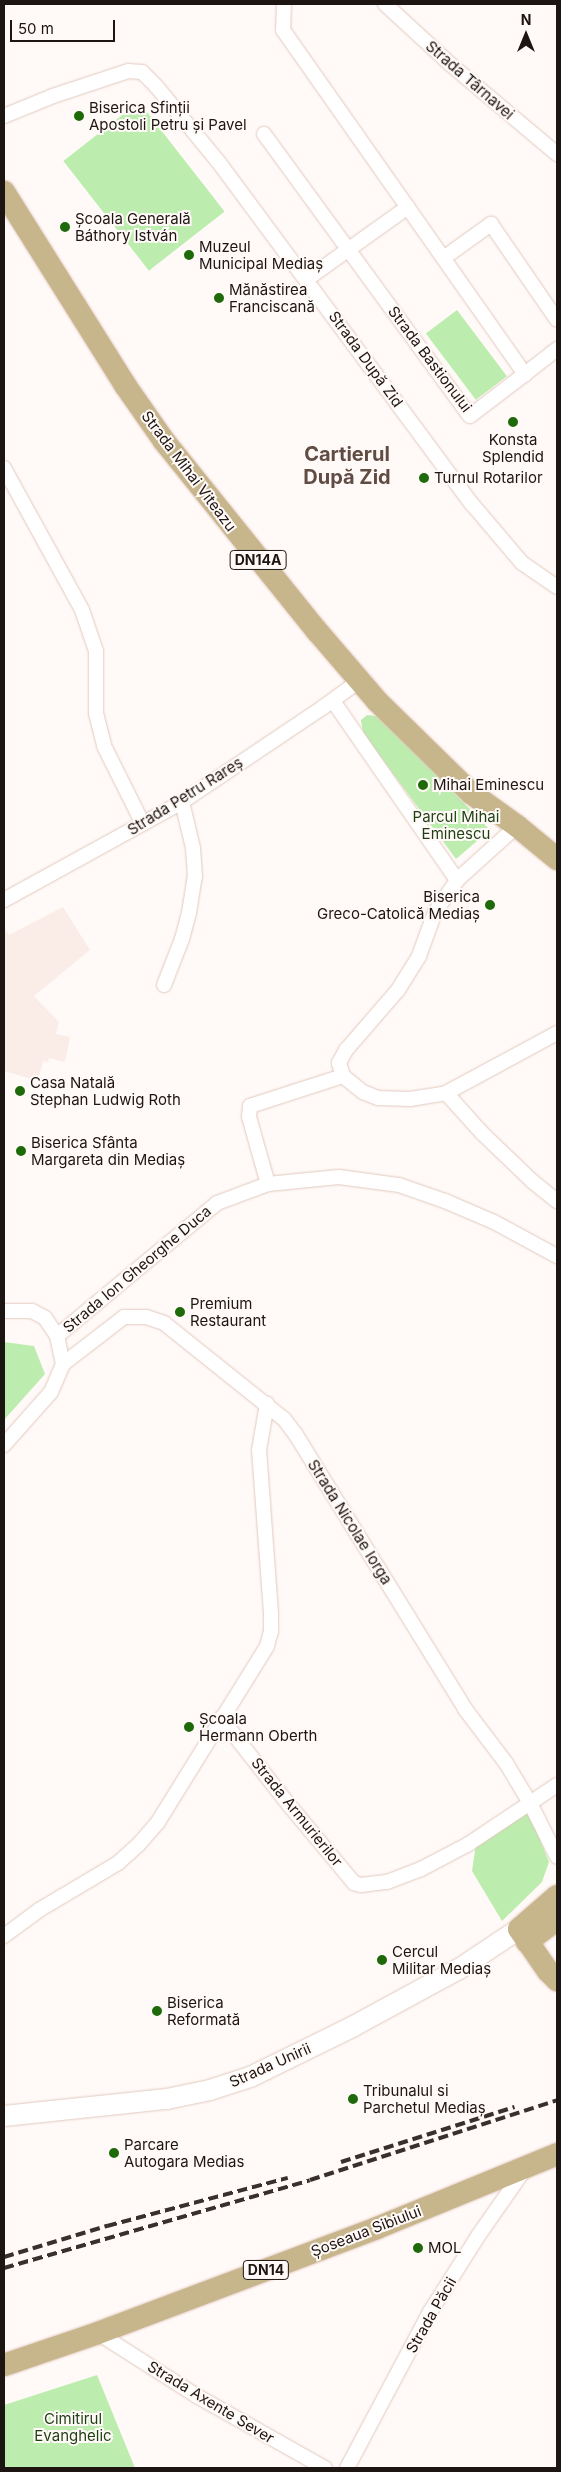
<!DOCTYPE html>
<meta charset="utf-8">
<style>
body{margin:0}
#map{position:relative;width:561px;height:2472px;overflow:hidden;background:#fffaf8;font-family:Inter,sans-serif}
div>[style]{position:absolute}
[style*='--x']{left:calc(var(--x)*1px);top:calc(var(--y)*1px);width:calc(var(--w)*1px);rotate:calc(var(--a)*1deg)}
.built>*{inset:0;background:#faece7}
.green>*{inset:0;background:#bcedae;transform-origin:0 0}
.roads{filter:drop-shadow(0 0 1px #e2c9be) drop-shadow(0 0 1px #e2c9be)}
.street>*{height:14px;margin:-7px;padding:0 7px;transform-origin:7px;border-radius:7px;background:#fff}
.secondary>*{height:20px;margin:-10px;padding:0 10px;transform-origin:10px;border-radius:10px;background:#fff}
.primary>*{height:22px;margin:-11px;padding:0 11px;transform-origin:11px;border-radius:11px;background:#c7b58c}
.rail>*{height:4px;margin-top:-2px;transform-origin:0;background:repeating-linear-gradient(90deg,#38302d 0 10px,transparent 0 15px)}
.dots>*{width:14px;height:14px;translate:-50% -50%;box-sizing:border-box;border:2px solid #fffaf8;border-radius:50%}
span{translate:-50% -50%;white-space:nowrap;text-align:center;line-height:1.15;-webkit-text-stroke:4px #fffaf8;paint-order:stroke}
.shield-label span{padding:1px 4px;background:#fffaf8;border:1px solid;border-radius:4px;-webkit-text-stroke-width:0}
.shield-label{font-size:14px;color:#1d1511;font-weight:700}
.street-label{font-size:15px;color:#1d1511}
.poi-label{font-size:15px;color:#1d1511}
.left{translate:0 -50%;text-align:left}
.right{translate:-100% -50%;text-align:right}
.park-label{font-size:15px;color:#1e3f12}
.district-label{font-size:20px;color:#614c43;font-weight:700}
.frame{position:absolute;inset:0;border:5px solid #1d1511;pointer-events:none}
.north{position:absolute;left:501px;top:10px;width:50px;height:50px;-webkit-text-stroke:4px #fffaf8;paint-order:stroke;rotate:0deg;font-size:14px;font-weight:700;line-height:20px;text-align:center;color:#1d1511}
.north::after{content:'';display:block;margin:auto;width:18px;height:22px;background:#1d1511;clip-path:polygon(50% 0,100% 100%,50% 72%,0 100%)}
.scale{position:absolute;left:10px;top:20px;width:105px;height:22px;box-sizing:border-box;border:2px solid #1d1511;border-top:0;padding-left:6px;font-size:15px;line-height:18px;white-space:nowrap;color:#1d1511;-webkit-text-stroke:4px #fffaf8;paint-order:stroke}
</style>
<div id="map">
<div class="built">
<div style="clip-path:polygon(63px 907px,90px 950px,34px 996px,59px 1022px,56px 1034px,70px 1037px,65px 1062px,49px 1058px,48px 1062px,43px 1061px,38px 1081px,4px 1071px,4px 927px,9px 935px)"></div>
</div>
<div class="green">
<div style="left:139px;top:102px;width:139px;height:96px;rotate:52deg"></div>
<div style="left:457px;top:310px;width:83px;height:39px;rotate:53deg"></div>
<div style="clip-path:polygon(367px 715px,377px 716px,386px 722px,490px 830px,456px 859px,363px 733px,361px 720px)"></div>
<div style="clip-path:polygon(4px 1342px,34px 1346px,45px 1374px,4px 1420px)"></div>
<div style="clip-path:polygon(527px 1808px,549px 1862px,542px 1882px,502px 1921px,472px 1871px,476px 1844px)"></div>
<div style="clip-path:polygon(97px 2375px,135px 2468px,4px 2468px,4px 2405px)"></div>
</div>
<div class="roads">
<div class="street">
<div style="--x:284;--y:4;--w:26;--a:92"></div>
<div style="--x:283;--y:30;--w:421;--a:54.9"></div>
<div style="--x:525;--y:374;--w:41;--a:-38"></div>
<div style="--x:385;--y:4;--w:88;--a:42.7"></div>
<div style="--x:450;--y:64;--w:140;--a:40.1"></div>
<div style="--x:4;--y:116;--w:53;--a:-22.2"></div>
<div style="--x:53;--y:96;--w:79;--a:-18.4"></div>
<div style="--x:128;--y:71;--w:14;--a:4"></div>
<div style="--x:142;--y:72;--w:20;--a:45"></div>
<div style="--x:156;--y:86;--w:101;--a:50.6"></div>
<div style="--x:220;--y:164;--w:423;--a:53.5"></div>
<div style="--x:472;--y:504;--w:77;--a:49.7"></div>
<div style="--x:522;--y:563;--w:42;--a:34.4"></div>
<div style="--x:264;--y:134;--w:349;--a:53.9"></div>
<div style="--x:470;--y:416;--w:69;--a:-37.4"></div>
<div style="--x:445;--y:257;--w:57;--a:-35.7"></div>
<div style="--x:491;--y:224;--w:116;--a:55.5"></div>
<div style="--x:307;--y:279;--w:124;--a:-35.5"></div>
<div style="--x:4;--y:468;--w:162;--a:61.2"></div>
<div style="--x:82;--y:610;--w:43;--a:71.1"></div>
<div style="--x:96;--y:651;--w:62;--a:90"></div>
<div style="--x:96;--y:713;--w:34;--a:76"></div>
<div style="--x:104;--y:746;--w:87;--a:63.4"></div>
<div style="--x:333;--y:701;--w:218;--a:55.3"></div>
<div style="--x:457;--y:880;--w:81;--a:-42"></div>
<div style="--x:4;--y:900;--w:203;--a:-28.8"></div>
<div style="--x:182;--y:802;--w:169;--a:-33.9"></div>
<div style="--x:322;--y:708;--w:46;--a:-36.1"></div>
<div style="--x:164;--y:985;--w:49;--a:-68.6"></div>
<div style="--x:182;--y:939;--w:27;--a:-75"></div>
<div style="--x:189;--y:913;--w:36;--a:-81"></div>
<div style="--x:195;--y:877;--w:29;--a:-94"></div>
<div style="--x:193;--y:848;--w:47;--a:-103.4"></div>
<div style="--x:343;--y:1076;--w:26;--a:39"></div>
<div style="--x:363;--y:1092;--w:16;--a:22"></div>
<div style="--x:378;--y:1098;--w:32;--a:2"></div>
<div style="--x:410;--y:1099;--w:36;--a:-9"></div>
<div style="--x:446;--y:1093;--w:126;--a:-28.4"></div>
<div style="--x:343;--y:1076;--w:14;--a:-107"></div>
<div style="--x:339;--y:1063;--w:15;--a:-62"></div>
<div style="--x:346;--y:1050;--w:79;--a:-49.1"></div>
<div style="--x:398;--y:990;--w:40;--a:-58"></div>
<div style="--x:419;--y:956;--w:47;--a:-70"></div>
<div style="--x:435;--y:912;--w:39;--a:-55"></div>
<div style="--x:446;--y:1093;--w:54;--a:48"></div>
<div style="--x:482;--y:1133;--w:69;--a:43.8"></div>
<div style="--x:532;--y:1181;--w:32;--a:39"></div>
<div style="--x:268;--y:1184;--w:70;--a:-105.8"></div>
<div style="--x:249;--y:1117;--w:11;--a:-85"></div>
<div style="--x:250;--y:1106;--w:98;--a:-17.9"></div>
<div style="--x:4;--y:1311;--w:28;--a:0"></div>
<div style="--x:32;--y:1311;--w:15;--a:28"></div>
<div style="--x:45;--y:1318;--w:22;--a:56"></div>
<div style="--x:57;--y:1336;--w:29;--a:78"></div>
<div style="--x:63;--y:1364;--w:30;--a:113"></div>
<div style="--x:51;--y:1392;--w:71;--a:131.6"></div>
<div style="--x:57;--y:1336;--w:208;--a:-39.7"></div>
<div style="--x:217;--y:1203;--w:54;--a:-20.4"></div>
<div style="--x:268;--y:1184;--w:71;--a:-5.6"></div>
<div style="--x:339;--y:1177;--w:61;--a:7.6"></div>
<div style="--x:399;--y:1185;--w:49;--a:19.2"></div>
<div style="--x:445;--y:1201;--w:53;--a:23.2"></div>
<div style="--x:494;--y:1222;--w:72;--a:28.4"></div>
<div style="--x:63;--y:1364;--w:77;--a:-37.6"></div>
<div style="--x:124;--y:1317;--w:22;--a:0"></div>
<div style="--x:146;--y:1317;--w:19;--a:18"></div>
<div style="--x:164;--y:1323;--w:154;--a:38.7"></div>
<div style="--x:284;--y:1419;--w:20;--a:53"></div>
<div style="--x:296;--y:1435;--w:322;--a:58.3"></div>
<div style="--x:465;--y:1709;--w:68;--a:52.8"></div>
<div style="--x:506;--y:1763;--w:47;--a:59"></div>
<div style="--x:530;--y:1803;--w:60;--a:63.4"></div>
<div style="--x:221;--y:1718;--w:110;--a:52"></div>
<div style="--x:289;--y:1805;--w:102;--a:50.2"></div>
<div style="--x:354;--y:1883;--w:7;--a:16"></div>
<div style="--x:361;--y:1885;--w:26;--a:-7"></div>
<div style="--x:387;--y:1882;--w:36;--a:-21"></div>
<div style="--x:421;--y:1869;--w:52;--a:-27.6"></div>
<div style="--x:467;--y:1845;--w:108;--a:-33.7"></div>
<div style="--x:4;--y:1936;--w:44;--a:-36.6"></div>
<div style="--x:39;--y:1910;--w:92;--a:-30.7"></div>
<div style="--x:118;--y:1863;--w:28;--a:-42"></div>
<div style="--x:139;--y:1844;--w:29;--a:-49"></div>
<div style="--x:158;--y:1822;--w:207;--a:-58.2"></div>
<div style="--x:267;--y:1646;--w:16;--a:-75"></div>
<div style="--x:271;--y:1631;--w:18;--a:-90"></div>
<div style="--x:271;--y:1613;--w:163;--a:-94.2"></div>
<div style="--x:259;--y:1450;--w:47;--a:-80.1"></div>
<div style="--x:98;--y:2333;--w:117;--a:32.5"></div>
<div style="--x:197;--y:2396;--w:147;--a:29.4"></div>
<div style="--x:347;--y:2468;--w:177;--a:-62"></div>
<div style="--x:430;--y:2312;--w:90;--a:-57.7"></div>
<div style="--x:478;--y:2236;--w:82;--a:-55"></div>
</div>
<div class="secondary">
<div style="--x:4;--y:2116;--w:164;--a:-6"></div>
<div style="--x:167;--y:2099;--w:44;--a:-11.8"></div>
<div style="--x:210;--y:2090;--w:42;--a:-18"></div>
<div style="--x:250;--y:2077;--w:114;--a:-26.1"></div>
<div style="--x:352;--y:2027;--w:122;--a:-28.5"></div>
<div style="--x:459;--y:1969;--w:72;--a:-33.7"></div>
</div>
<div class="primary">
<div style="--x:4;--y:192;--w:228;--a:57.9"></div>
<div style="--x:125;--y:385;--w:68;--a:55.1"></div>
<div style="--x:164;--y:441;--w:244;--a:51.2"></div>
<div style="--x:317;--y:631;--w:92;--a:49.4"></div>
<div style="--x:377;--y:701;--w:132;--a:44.4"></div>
<div style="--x:471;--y:793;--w:57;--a:35.7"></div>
<div style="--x:517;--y:826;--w:52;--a:39.5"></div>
<div style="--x:557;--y:1896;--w:50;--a:139"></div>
<div style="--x:519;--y:1929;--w:51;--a:55.4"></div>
<div style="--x:548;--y:1971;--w:13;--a:45"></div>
<div style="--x:527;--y:1942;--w:38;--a:-37"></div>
<div style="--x:4;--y:2365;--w:99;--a:-18.8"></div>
<div style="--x:98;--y:2333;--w:298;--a:-20.6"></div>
<div style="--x:377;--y:2228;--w:195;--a:-22.3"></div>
</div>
</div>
<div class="rail">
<div style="--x:341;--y:2162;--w:182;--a:-17.6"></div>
<div style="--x:4;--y:2257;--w:108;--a:-16.8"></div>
<div style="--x:107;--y:2226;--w:187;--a:-14.9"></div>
<div style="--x:4;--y:2268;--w:318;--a:-16"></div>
<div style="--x:310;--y:2180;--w:260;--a:-17.9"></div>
</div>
<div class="dots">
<div style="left:79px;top:116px;background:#1e6a0a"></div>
<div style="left:65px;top:227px;background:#1e6a0a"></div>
<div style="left:189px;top:255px;background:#1e6a0a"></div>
<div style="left:219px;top:298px;background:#1e6a0a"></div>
<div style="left:513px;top:422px;background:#1e6a0a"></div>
<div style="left:424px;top:478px;background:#1e6a0a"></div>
<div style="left:423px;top:785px;background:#1e6a0a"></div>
<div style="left:490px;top:905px;background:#1e6a0a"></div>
<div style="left:20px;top:1091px;background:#1e6a0a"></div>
<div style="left:21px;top:1151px;background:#1e6a0a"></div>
<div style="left:180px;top:1312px;background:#1e6a0a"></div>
<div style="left:189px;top:1727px;background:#1e6a0a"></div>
<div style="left:382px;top:1960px;background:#1e6a0a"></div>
<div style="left:157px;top:2011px;background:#1e6a0a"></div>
<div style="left:353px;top:2099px;background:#1e6a0a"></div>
<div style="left:114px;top:2153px;background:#1e6a0a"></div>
<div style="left:418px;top:2248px;background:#1e6a0a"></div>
</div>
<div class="shield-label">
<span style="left:258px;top:560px">DN14A</span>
<span style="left:266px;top:2270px">DN14</span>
</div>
<div class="street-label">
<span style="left:470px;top:80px;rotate:41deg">Strada Târnavei</span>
<span style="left:366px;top:359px;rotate:54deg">Strada După Zid</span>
<span style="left:430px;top:359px;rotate:53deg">Strada Bastionului</span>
<span style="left:189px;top:471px;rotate:53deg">Strada Mihai Viteazu</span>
<span style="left:185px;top:796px;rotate:-32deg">Strada Petru Rareș</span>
<span style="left:137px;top:1269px;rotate:-40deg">Strada Ion Gheorghe Duca</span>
<span style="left:350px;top:1522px;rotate:58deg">Strada Nicolae Iorga</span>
<span style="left:297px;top:1812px;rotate:51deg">Strada Armurierilor</span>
<span style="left:270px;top:2065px;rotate:-24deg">Strada Unirii</span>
<span style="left:366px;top:2231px;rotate:-21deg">Șoseaua Sibiului</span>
<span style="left:431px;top:2315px;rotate:-60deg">Strada Păcii</span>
<span style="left:211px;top:2402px;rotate:31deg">Strada Axente Sever</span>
</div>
<div class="poi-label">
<span class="left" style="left:89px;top:116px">Biserica Sfinții<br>Apostoli Petru și Pavel</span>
<span class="left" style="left:75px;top:227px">Școala Generală<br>Báthory István</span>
<span class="left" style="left:199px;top:255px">Muzeul<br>Municipal Mediaș</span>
<span class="left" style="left:229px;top:298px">Mănăstirea<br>Franciscană</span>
<span style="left:513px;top:448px">Konsta<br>Splendid</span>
<span class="left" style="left:434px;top:478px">Turnul Rotarilor</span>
<span class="left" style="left:433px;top:785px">Mihai Eminescu</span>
<span class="right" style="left:480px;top:905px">Biserica<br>Greco-Catolică Mediaș</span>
<span class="left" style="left:30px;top:1091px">Casa Natală<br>Stephan Ludwig Roth</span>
<span class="left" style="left:31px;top:1151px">Biserica Sfânta<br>Margareta din Mediaș</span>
<span class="left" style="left:190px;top:1312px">Premium<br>Restaurant</span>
<span class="left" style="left:199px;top:1727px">Școala<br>Hermann Oberth</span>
<span class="left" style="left:392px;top:1960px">Cercul<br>Militar Mediaș</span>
<span class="left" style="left:167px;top:2011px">Biserica<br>Reformată</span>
<span class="left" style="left:363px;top:2099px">Tribunalul si<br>Parchetul Mediaș</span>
<span class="left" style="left:124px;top:2153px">Parcare<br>Autogara Medias</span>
<span class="left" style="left:428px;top:2248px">MOL</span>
</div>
<div class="park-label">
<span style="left:456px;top:825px">Parcul Mihai<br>Eminescu</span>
<span style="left:73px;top:2427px">Cimitirul<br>Evanghelic</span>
</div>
<div class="district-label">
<span style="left:347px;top:466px">Cartierul<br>După Zid</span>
</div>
<div class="frame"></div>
<div class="north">N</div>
<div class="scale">50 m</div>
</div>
